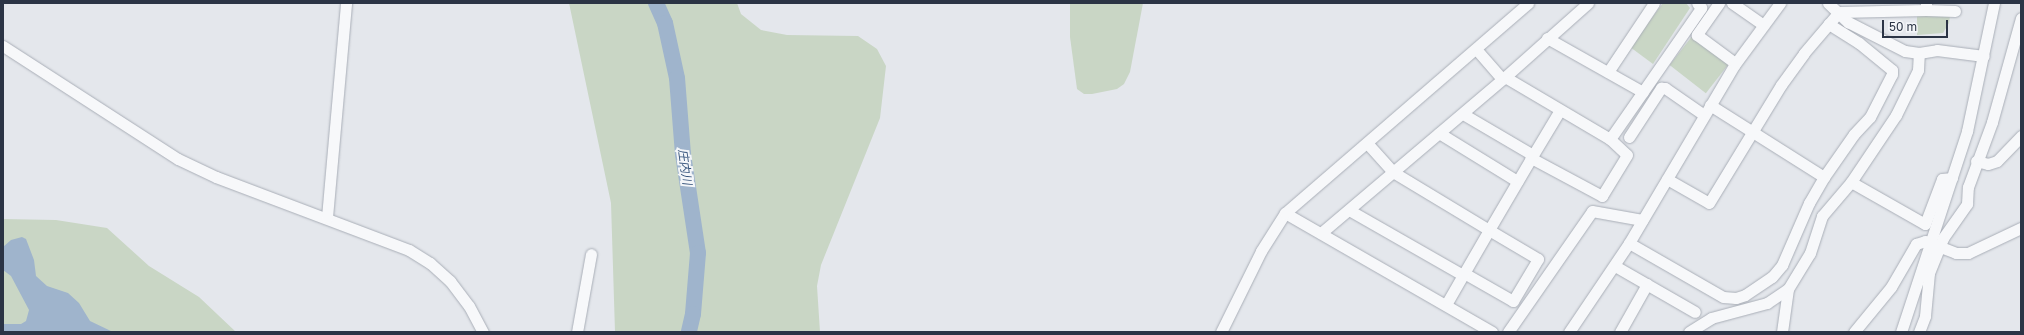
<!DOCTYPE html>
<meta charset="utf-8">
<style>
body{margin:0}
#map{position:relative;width:2024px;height:335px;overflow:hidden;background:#e4e7ec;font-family:"Golos Text","Noto Sans JP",sans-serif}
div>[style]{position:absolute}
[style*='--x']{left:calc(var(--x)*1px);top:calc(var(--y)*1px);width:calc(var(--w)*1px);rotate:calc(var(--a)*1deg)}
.green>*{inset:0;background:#c9d6c5;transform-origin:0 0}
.water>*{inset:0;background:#9fb4cc}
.river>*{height:16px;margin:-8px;padding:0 8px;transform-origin:8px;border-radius:8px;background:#9fb4cc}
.roads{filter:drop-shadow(0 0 1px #a9aeb7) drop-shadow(0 0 1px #a9aeb7)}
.minor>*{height:11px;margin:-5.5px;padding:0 5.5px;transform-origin:5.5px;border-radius:5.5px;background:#f7f8fa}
span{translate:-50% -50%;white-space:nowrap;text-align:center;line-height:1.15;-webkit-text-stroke:4px #f4f6f9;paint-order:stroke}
.water-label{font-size:12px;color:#34527a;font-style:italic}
.frame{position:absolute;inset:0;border:4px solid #2b3445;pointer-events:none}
.scale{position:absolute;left:1882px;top:20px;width:66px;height:18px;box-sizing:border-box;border:2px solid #2b3445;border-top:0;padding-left:5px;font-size:12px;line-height:14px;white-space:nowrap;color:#2b3445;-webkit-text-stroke:3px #f4f6f9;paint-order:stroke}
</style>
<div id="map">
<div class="green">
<div style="clip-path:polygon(569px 3px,737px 3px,741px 14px,761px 30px,787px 35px,858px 36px,877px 49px,886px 66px,880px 118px,821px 265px,817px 286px,820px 332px,615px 332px,611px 203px)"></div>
<div style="clip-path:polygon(1070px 3px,1143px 3px,1130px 72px,1124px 84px,1117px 89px,1092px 94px,1084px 94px,1077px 89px,1070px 37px)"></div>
<div style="clip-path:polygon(1663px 3px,1686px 3px,1690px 8px,1653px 64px,1630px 47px)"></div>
<div style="clip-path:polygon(1917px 15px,1950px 16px,1949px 23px,1943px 33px,1917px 35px)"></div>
<div style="left:1693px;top:35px;width:46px;height:38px;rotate:38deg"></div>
<div style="clip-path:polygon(3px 219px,56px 220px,107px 228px,149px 266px,199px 297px,236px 332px,3px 332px)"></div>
</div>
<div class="water">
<div style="clip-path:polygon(22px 237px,26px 239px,34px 260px,36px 276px,47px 286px,68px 293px,79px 303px,90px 321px,113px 332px,3px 332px,3px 324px,21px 324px,26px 321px,29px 310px,11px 276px,3px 270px,3px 247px,11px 240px)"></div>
</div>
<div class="river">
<div style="--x:656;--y:3;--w:22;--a:66"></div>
<div style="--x:665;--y:23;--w:56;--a:77.7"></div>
<div style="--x:677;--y:78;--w:76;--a:85.5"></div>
<div style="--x:683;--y:154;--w:100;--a:81.4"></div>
<div style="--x:698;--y:253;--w:61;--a:94.7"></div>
<div style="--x:693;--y:314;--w:18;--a:103"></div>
</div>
<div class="roads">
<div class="minor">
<div style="--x:1719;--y:3;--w:39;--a:125"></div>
<div style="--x:1697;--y:35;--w:47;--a:36.4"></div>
<div style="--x:1732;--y:3;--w:38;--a:35"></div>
<div style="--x:1828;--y:3;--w:28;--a:44"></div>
<div style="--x:1848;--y:22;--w:64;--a:27"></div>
<div style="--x:1905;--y:51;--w:14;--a:8"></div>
<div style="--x:1919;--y:53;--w:18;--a:-9"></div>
<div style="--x:1937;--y:50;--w:47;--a:7.3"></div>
<div style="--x:1926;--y:10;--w:29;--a:2"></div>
<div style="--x:1547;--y:38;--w:110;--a:29.4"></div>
<div style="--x:3;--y:46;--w:208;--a:32.9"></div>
<div style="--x:178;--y:159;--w:42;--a:25.3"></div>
<div style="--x:216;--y:177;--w:206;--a:20.7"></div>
<div style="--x:409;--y:250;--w:25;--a:32"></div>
<div style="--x:430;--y:263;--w:27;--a:42"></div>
<div style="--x:450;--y:281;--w:31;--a:53"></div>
<div style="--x:469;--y:306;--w:30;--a:62"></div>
<div style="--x:1476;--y:49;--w:40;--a:49"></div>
<div style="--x:1608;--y:72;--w:83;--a:-56.3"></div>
<div style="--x:1505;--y:77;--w:122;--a:30.6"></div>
<div style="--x:1610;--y:139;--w:23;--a:43"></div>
<div style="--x:1627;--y:155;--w:48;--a:121.4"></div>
<div style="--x:1602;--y:196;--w:81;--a:-151.8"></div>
<div style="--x:1710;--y:105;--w:135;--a:32.3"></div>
<div style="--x:1824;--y:177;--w:52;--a:-55.1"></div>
<div style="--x:1854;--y:134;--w:23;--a:-47"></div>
<div style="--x:1870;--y:117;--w:48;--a:-62.9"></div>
<div style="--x:1892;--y:74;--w:4;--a:-90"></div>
<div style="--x:1892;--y:70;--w:43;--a:-140.7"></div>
<div style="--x:1859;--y:43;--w:36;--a:-148"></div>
<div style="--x:1463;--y:114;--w:81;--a:30.4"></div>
<div style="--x:1533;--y:155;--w:87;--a:120.4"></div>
<div style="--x:1489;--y:230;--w:57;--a:30.6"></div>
<div style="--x:1538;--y:259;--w:49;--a:120.8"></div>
<div style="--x:1513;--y:301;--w:56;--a:-150.3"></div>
<div style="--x:1439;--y:133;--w:92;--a:31.6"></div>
<div style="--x:1629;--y:137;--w:59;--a:-56.9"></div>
<div style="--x:1661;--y:88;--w:4;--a:0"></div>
<div style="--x:1665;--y:88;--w:47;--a:34.7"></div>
<div style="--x:1610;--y:139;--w:160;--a:-55.2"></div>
<div style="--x:1701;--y:8;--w:6;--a:-129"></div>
<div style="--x:1367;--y:143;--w:39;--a:48"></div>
<div style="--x:1393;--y:172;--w:112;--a:31.1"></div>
<div style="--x:1489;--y:230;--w:52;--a:120"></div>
<div style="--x:1533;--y:155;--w:52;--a:-59"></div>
<div style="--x:1976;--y:161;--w:12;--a:14"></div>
<div style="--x:1988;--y:164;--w:9;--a:-18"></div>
<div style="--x:1997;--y:161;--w:35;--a:-46"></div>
<div style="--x:1667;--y:179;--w:48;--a:29.7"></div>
<div style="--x:1709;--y:203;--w:138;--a:-58.6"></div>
<div style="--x:1781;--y:85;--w:39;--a:-54"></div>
<div style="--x:1804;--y:53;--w:54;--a:-49.5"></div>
<div style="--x:1839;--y:12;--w:87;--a:-1.3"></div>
<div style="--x:1926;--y:10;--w:7;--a:-90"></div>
<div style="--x:1851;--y:182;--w:85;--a:29.6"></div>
<div style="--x:1925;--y:224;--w:48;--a:-69.3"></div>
<div style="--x:1942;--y:179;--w:10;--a:-6"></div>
<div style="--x:1349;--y:210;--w:131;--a:29.7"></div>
<div style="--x:1463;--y:275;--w:34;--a:120"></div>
<div style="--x:1285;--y:213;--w:239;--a:29.9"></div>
<div style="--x:327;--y:217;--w:215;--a:-84.9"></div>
<div style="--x:1321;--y:233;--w:241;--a:-40.3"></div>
<div style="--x:1505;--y:77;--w:111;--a:-41.7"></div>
<div style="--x:1629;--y:243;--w:108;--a:29.9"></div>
<div style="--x:1723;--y:297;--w:13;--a:4"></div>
<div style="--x:1736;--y:298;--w:9;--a:-18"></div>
<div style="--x:1745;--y:295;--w:32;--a:-34"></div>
<div style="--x:1772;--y:277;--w:16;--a:-50"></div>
<div style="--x:1782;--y:265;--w:68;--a:-66.5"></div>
<div style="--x:1809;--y:203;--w:30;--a:-60"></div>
<div style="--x:1615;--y:266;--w:92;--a:29.9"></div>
<div style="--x:577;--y:332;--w:79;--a:-79.8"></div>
<div style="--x:1221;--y:332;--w:90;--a:-63.7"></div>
<div style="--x:1261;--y:251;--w:45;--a:-57.7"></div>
<div style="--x:1285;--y:213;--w:321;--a:-40.8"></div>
<div style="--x:1508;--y:332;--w:147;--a:-55.2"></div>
<div style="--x:1592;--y:211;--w:51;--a:10.2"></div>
<div style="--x:1569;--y:332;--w:107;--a:-56"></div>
<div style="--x:1629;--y:243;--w:208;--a:-59.4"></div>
<div style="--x:1735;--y:64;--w:76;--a:-53.6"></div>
<div style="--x:1620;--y:332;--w:55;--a:-60.6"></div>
<div style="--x:1689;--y:332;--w:26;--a:-32"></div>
<div style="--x:1711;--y:318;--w:58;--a:-15"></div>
<div style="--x:1767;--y:303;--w:25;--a:-34"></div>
<div style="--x:1782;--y:332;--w:43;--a:-82.1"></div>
<div style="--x:1788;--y:289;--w:42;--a:-58.6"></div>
<div style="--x:1810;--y:253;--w:39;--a:-72"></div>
<div style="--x:1822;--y:216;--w:45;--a:-49.5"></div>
<div style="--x:1851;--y:182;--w:81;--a:-56.1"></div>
<div style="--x:1896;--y:115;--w:50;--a:-63.9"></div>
<div style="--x:1918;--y:70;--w:17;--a:-87"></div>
<div style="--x:1854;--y:332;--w:58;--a:-50.6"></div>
<div style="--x:1891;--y:287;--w:50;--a:-59.8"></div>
<div style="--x:1916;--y:244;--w:9;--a:-18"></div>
<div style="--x:1925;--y:241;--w:33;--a:21"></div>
<div style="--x:1956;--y:253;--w:12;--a:0"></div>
<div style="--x:1968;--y:253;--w:59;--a:-25.3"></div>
<div style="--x:1901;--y:332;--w:212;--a:-71.8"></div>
<div style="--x:1967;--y:131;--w:131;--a:-78.1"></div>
<div style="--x:1919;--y:332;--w:17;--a:-69"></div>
<div style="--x:1925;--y:316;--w:43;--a:-84.7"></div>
<div style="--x:1929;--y:273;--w:38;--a:-68"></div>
<div style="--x:1943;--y:238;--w:42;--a:-54.8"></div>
<div style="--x:1967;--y:204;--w:17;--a:-87"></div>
<div style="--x:1968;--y:187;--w:69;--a:-69.7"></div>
<div style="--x:1992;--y:122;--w:108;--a:-74.4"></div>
</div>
</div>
<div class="water-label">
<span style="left:685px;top:167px;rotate:82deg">庄内川</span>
</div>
<div class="frame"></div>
<div class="scale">50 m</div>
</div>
